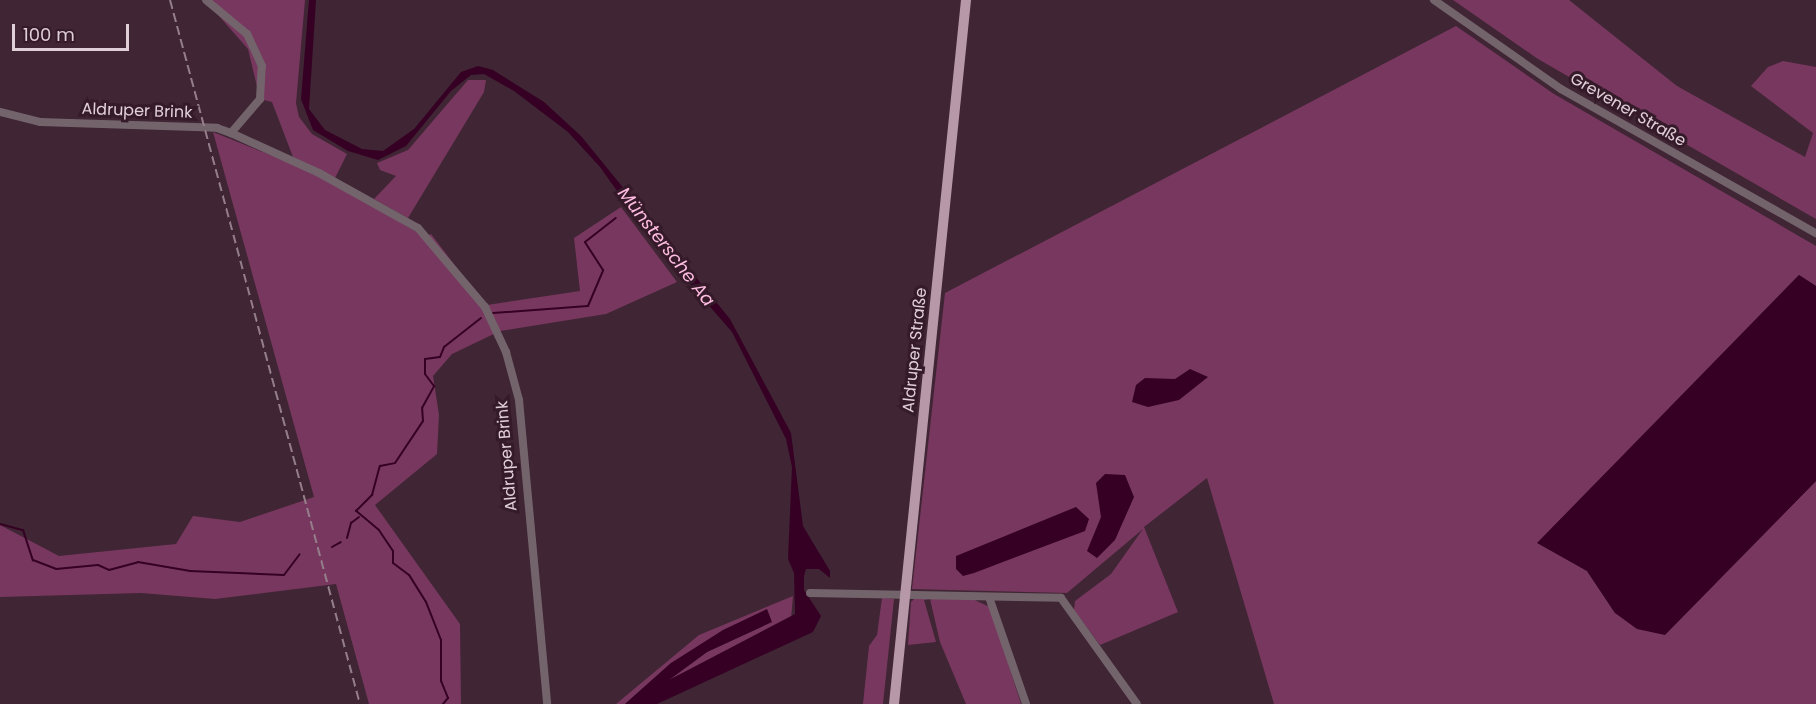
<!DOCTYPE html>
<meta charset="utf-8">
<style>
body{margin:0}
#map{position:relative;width:1816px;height:704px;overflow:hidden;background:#402534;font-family:Poppins,sans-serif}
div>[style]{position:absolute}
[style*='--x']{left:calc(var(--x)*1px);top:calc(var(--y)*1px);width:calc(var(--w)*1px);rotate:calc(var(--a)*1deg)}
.green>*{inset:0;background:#78375f}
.water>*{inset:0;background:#350024}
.stream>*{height:2px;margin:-1px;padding:0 1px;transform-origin:1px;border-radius:1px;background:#350024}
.minor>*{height:8px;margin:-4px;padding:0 4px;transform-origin:4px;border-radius:4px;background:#73646c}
.major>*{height:10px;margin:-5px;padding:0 5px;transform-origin:5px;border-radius:5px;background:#b698a8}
.rail>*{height:2px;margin-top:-1px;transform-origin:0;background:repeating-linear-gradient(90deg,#947e8a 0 9px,transparent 0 13.5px)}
span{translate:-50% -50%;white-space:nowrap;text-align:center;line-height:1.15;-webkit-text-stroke:6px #351b2a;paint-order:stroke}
.street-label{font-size:16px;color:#e1cfd8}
.water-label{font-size:18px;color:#fdbce0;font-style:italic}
.scale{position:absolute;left:12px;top:24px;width:117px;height:27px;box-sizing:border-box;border:3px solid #e1cfd8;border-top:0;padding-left:8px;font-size:18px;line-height:21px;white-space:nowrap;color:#e1cfd8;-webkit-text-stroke:4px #351b2a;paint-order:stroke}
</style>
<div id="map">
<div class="green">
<div style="clip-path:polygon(205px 0,305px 0,296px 103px,299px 117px,312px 134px,347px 154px,335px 178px,293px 157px,272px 102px,260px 99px,248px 49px)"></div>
<div style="clip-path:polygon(1453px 0,1569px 0,1677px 86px,1805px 157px,1813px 133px,1751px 86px,1768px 67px,1783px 61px,1816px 67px,1816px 219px,1538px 59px)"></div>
<div style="clip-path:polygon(1456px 26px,1554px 94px,1816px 246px,1816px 286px,1799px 275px,1538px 543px,1587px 571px,1615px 613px,1665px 634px,1816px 481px,1816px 704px,1274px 704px,1207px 478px,1144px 527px,1178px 612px,1100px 645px,1074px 610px,1075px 601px,1111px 574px,1143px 529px,1067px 593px,912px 589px,945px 293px)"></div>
<div style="clip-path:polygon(468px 80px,486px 80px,484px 92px,408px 218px,374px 199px,396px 176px,380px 170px,377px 163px,408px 150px)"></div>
<div style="clip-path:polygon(213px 132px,318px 174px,425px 237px,431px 234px,488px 309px,487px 305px,580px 291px,574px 238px,621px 207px,677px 282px,606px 314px,500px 331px,452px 354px,433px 376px,439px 415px,437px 454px,375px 505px,460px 624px,461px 704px,369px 704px,336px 584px,215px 599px,141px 593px,0 597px,0 525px,59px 556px,176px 544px,193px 516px,240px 522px,314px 497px)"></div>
<div style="clip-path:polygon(793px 596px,791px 619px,669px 680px,707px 652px,772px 622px,671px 663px,625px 704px,616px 704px,699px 635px)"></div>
<div style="clip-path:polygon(917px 596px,968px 597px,990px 607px,1021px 704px,966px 704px,940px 642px,930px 599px,924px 600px,936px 642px,908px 645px,911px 602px)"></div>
<div style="clip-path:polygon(882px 598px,894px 599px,883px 704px,863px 704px,869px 646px,877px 635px)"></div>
</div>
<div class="water">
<div style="clip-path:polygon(309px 0,316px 0,309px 109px,325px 130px,362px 149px,383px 151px,414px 129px,461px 72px,478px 66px,493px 70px,544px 102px,581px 136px,730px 319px,791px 433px,803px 526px,830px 571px,830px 578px,819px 569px,806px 569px,804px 576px,804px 590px,821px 616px,813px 632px,657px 704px,625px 704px,671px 663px,723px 630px,767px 609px,772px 622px,707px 652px,669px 680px,795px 614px,794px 573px,788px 559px,792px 467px,786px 439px,732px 332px,652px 240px,600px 167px,568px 132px,514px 91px,484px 74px,471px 75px,451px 91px,406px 146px,378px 160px,348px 151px,313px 130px,301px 99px)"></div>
<div style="clip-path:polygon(1799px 275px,1816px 286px,1816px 481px,1665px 635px,1637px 629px,1615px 613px,1587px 571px,1537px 543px)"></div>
<div style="clip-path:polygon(1190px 369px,1208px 377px,1179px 400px,1148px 407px,1132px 402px,1136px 385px,1145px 378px,1175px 379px)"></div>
<div style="clip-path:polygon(1105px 474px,1125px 475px,1134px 497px,1115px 540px,1097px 558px,1087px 551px,1101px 517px,1096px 483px)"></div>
<div style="clip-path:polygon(1076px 507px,1089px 519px,1085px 531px,974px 573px,963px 576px,956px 569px,956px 556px)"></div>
</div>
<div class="stream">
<div style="--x:493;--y:313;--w:95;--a:-4.2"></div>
<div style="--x:588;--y:306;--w:39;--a:-67"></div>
<div style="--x:603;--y:270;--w:33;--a:-123"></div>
<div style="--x:585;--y:242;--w:39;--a:-38"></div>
<div style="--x:0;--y:524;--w:24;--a:15"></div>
<div style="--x:23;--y:530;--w:32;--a:72"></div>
<div style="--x:33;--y:560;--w:25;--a:21"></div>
<div style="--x:56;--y:569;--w:42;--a:-5.4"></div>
<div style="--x:98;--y:565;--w:12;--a:24"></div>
<div style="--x:109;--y:570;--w:30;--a:-15"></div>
<div style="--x:138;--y:562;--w:53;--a:9.8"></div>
<div style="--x:190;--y:571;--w:94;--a:2.4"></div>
<div style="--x:284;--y:575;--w:26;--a:-53"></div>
<div style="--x:347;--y:538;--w:16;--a:-75"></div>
<div style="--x:351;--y:523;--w:10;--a:-37"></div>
<div style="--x:332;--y:547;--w:10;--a:-29"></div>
<div style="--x:443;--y:704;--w:8;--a:-50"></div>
<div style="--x:448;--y:698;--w:18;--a:-112"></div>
<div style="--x:441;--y:681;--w:41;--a:-90"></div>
<div style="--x:441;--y:640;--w:41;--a:-111.5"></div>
<div style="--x:426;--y:602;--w:32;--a:-122"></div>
<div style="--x:409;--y:575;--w:20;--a:-143"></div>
<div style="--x:393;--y:563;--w:12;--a:-90"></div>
<div style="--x:393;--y:551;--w:25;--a:-124"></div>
<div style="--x:379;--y:530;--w:30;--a:-140"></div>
<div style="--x:356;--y:511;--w:23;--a:-45"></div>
<div style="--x:372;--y:495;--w:30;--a:-75"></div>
<div style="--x:380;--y:466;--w:15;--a:-11"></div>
<div style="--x:395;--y:463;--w:50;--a:-56.3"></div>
<div style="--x:423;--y:421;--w:13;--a:-94"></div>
<div style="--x:422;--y:408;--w:25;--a:-61"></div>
<div style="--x:434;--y:386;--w:15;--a:-127"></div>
<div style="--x:425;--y:374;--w:15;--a:-90"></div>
<div style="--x:425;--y:359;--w:15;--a:-8"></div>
<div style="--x:440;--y:357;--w:11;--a:-68"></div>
<div style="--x:444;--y:347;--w:47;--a:-38.1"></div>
</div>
<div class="minor">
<div style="--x:1434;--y:0;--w:155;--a:35"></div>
<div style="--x:1561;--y:89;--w:293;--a:29.5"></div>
<div style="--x:0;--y:112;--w:41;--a:14"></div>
<div style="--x:40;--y:122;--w:177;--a:1.9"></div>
<div style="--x:217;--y:128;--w:15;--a:20"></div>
<div style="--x:231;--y:133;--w:45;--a:-49.5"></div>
<div style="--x:260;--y:99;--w:33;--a:-87"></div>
<div style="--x:262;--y:66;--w:35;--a:-115"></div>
<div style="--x:247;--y:34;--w:53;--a:-140.3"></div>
<div style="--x:231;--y:133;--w:97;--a:24.4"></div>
<div style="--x:319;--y:173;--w:113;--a:29.1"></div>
<div style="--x:418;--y:228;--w:104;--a:49.7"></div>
<div style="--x:485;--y:307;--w:50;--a:65"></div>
<div style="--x:506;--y:352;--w:50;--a:74.8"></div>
<div style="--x:519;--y:400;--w:305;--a:84.7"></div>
<div style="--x:810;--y:593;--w:251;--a:1.1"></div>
<div style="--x:1061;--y:598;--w:130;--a:54.4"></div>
<div style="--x:989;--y:597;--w:113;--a:70.9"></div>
</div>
<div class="major">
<div style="--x:894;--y:704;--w:708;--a:-84.16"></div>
</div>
<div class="rail">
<div style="--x:170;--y:0;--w:729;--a:74.9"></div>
</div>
<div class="street-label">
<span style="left:1628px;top:110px;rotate:30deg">Grevener Straße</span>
<span style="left:137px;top:111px;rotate:2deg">Aldruper Brink</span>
<span style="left:915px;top:350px;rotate:-84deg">Aldruper Straße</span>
<span style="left:507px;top:456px;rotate:-95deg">Aldruper Brink</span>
</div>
<div class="water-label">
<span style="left:666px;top:247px;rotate:52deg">Münstersche Aa</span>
</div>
<div class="scale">100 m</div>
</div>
